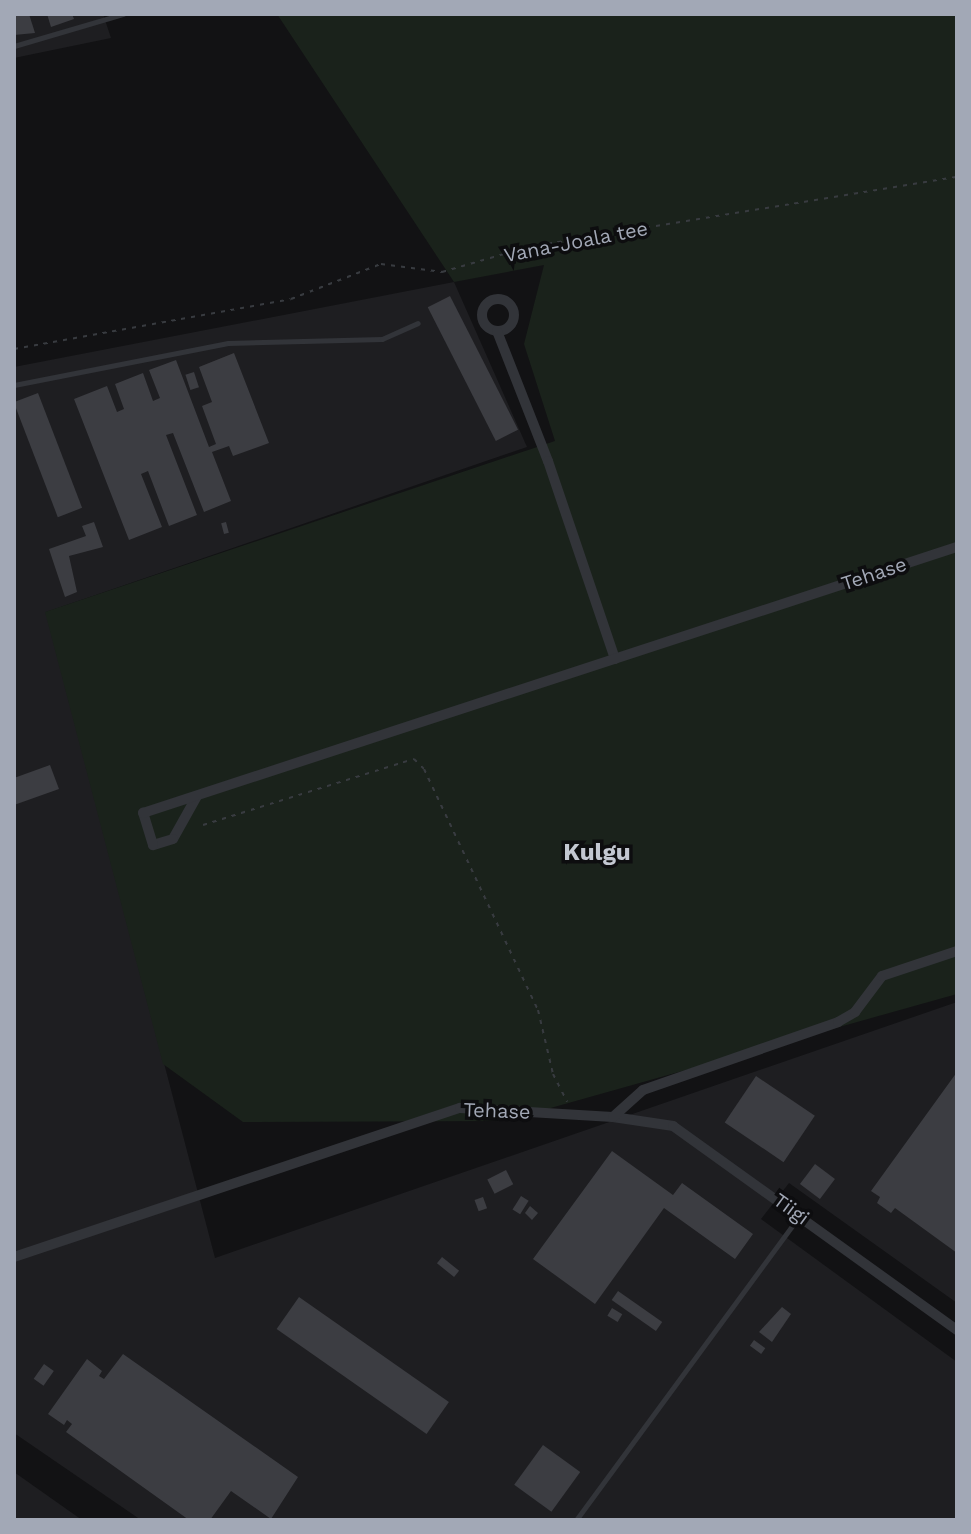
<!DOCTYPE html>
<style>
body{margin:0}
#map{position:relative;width:971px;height:1534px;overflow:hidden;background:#121214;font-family:"Work Sans",sans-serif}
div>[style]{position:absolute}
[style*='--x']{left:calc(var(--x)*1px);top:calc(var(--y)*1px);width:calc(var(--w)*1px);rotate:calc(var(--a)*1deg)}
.built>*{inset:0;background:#1e1e21}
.green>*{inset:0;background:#1a221b}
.building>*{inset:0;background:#3c3d42;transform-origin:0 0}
.path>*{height:2px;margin-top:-1px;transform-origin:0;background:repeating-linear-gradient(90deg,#383b40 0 4px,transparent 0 10px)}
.service>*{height:5px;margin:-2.5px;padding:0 2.5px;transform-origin:2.5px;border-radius:2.5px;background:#323439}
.minor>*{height:10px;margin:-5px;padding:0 5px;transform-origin:5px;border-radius:5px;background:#323439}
.minor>.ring{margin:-5px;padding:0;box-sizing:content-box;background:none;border:10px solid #323439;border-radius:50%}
span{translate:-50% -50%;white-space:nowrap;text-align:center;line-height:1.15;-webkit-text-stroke:7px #0d0d0f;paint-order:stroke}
.street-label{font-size:20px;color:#a2a8b6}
.quarter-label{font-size:24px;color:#c3c7d1;font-weight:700}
.frame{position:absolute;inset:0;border:16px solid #a2a8b6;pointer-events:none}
</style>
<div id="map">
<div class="built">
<div style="clip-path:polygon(14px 14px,103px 14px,111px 38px,14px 58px)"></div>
<div style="clip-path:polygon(454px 282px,527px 447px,46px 612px,215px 1258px,957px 1002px,957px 1303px,789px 1183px,761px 1219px,957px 1362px,957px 1520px,141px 1520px,14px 1433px,14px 367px)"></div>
<div style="clip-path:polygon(14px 1472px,82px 1520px,14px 1520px)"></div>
</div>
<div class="green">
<div style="clip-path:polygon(277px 14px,957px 14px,957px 994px,504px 1121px,243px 1122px,163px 1064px,45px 612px,555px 441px,524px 344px,544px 265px,454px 282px)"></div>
</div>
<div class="building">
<div style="clip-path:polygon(14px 14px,29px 14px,35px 33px,14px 35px)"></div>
<div style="clip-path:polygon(47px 14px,72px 14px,74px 19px,51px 27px)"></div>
<div style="left:450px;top:296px;width:150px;height:25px;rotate:63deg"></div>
<div style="clip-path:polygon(234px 353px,269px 443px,233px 456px,229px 446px,212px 452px,231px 501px,204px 512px,173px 433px,166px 435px,197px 515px,169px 526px,148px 471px,141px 474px,162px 527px,129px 540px,74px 399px,107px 386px,117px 412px,124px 409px,115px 384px,143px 373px,153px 401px,160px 398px,149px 370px,176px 360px,209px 447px,216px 444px,202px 406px,212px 402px,199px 367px)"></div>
<div style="left:194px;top:372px;width:16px;height:9px;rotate:72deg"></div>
<div style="left:38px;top:393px;width:123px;height:26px;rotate:69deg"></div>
<div style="clip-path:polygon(94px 522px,103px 547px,69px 556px,77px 592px,65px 597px,49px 549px,86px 536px,82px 526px)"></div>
<div style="left:226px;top:522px;width:11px;height:5px;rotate:75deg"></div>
<div style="clip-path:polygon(50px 765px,59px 789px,14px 805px,14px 778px)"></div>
<div style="clip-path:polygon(957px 1072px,957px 1253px,895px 1208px,891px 1213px,877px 1203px,880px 1197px,871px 1191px)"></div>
<div style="left:756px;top:1076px;width:71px;height:56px;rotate:34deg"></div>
<div style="clip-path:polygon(612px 1151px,673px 1195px,682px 1183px,753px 1234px,735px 1259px,664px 1208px,595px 1304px,533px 1259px)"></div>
<div style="left:815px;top:1164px;width:25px;height:25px;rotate:37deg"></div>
<div style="left:506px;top:1170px;width:16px;height:21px;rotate:63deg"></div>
<div style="left:521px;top:1196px;width:9px;height:16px;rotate:32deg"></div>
<div style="left:483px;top:1197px;width:12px;height:9px;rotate:70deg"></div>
<div style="clip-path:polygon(530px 1206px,538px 1213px,532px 1220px,525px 1213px)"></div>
<div style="left:442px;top:1257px;width:22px;height:8px;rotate:39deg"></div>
<div style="left:618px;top:1291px;width:54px;height:11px;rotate:35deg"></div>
<div style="left:299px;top:1297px;width:183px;height:39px;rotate:35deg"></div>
<div style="clip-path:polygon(782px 1307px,791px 1314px,772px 1342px,759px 1332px)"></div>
<div style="left:612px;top:1308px;width:12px;height:9px;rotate:31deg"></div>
<div style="left:754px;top:1340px;width:14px;height:7px;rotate:36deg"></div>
<div style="clip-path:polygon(123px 1354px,298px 1477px,271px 1519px,231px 1491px,210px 1520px,189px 1520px,66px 1432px,72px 1424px,67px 1420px,64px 1425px,48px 1414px,87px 1359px,102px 1371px,99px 1376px,104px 1379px)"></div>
<div style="left:44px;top:1364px;width:12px;height:18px;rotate:35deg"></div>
<div style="left:543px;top:1445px;width:46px;height:49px;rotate:36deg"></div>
</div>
<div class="path">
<div style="--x:14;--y:349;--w:281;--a:-10.2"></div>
<div style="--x:291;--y:299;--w:97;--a:-21.3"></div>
<div style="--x:381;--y:264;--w:62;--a:7.5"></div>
<div style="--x:442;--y:272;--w:90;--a:-16.2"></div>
<div style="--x:528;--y:247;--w:435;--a:-9.3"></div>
<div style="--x:203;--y:825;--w:221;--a:-17.4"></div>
<div style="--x:414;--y:759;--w:14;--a:45"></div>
<div style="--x:424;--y:769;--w:267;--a:64.7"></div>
<div style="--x:538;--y:1010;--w:66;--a:76.8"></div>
<div style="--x:553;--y:1074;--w:31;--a:63"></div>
</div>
<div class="service">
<div style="--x:14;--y:46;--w:114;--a:-16.4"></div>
<div style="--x:14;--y:385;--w:218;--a:-11.1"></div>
<div style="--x:228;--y:343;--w:154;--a:-1.5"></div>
<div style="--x:382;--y:339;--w:39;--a:-24"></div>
<div style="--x:576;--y:1520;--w:375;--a:-53.7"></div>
</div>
<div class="minor">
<div class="ring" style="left:482px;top:299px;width:22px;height:22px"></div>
<div style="--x:497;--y:331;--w:140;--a:68.6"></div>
<div style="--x:548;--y:461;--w:209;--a:71.3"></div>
<div style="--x:197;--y:796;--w:49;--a:119.2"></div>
<div style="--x:173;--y:839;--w:21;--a:163"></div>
<div style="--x:153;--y:845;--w:34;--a:-107"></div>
<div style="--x:143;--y:813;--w:856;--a:-18.1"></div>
<div style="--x:613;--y:1117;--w:61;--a:8.5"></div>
<div style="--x:673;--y:1126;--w:350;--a:35.7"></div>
<div style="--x:14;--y:1257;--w:470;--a:-18.5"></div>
<div style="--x:460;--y:1108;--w:153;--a:3.4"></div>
<div style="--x:613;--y:1117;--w:40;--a:-42"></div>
<div style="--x:643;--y:1090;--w:207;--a:-19.2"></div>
<div style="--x:838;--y:1022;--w:20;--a:-30"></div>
<div style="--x:855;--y:1012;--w:45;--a:-53.1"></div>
<div style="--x:882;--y:976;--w:79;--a:-18.4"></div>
</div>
<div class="street-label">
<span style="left:576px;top:242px;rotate:-11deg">Vana-Joala tee</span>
<span style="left:874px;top:574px;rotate:-18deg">Tehase</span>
<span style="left:497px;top:1111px;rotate:2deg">Tehase</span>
<span style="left:791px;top:1209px;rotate:36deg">Tiigi</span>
</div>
<div class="quarter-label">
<span style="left:597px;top:853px">Kulgu</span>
</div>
<div class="frame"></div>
</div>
